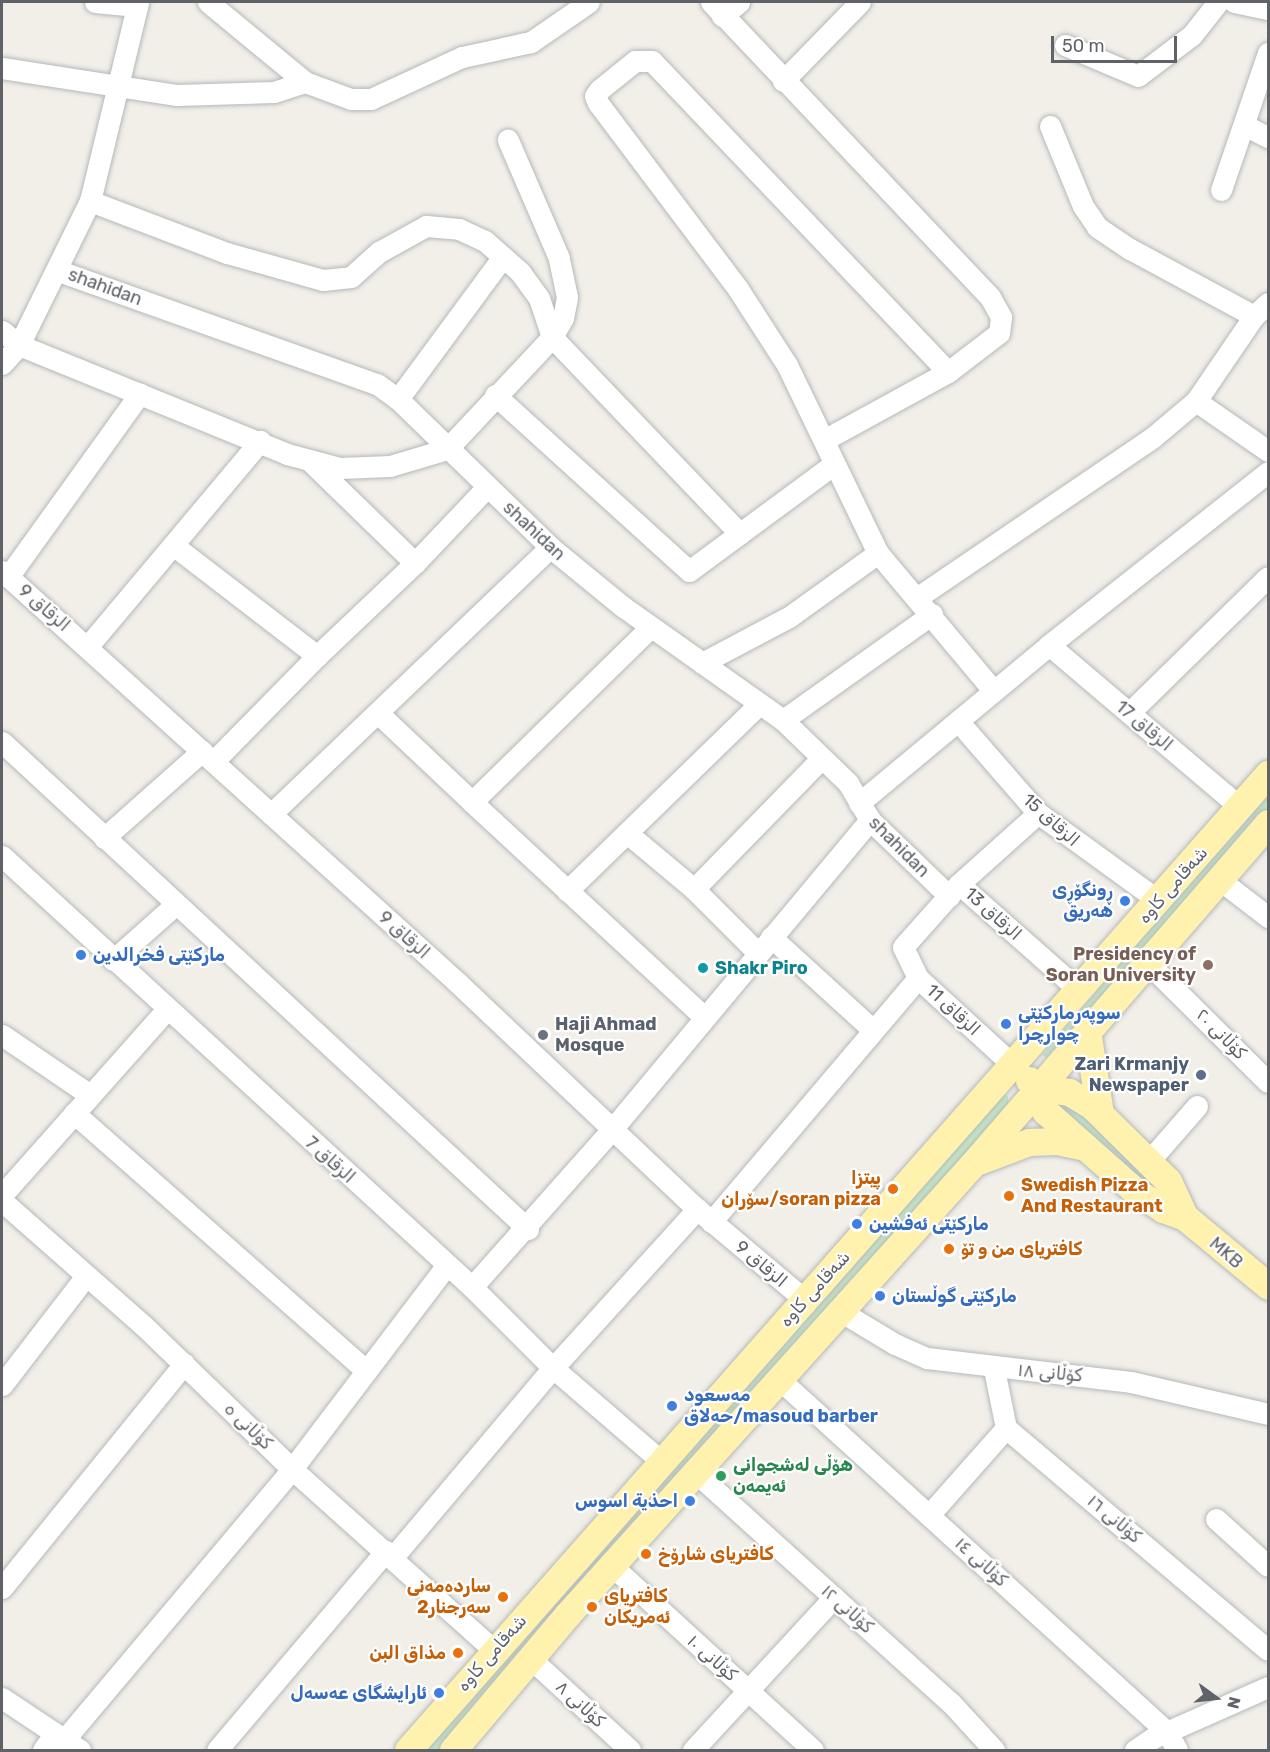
<!DOCTYPE html>
<meta charset="utf-8">
<style>
body{margin:0}
#map{position:relative;width:1270px;height:1752px;overflow:hidden;background:#f1efe8;font-family:Rubik,Vazirmatn,sans-serif}
div>[style]{position:absolute}
[style*='--x']{left:calc(var(--x)*1px);top:calc(var(--y)*1px);width:calc(var(--w)*1px);rotate:calc(var(--a)*1deg)}
.green>*{inset:0;background:#c5e8c5}
.roads{filter:drop-shadow(0 0 2px #b5b8bc) drop-shadow(0 0 2px #b5b8bc)}
.minor>*{height:21px;margin:-10.5px;padding:0 10.5px;transform-origin:10.5px;border-radius:10.5px;background:#fff}
.major>*{height:27px;margin:-13.5px;padding:0 13.5px;transform-origin:13.5px;border-radius:13.5px;background:#fff2af}
.dots>*{width:16px;height:16px;translate:-50% -50%;box-sizing:border-box;border:3px solid #fff;border-radius:50%}
span{translate:-50% -50%;white-space:nowrap;text-align:center;line-height:1.15;-webkit-text-stroke:4.5px #fff;paint-order:stroke}
.street-label{font-size:18px;color:#5f6368}
.shop-label{font-size:18px;color:#366cbe;font-weight:700}
.right{translate:-100% -50%;text-align:right}
.left{translate:0 -50%;text-align:left}
.education-label{font-size:18px;color:#785e54;font-weight:700}
.culture-label{font-size:18px;color:#0d838f;font-weight:700}
.worship-label{font-size:18px;color:#5b616d;font-weight:700}
.service-label{font-size:18px;color:#4e5e75;font-weight:700}
.food-label{font-size:18px;color:#c56008;font-weight:700}
.leisure-label{font-size:18px;color:#27864d;font-weight:700}
.frame{position:absolute;inset:0;border:3px solid #5f6368;pointer-events:none}
.north{position:absolute;left:1186px;top:1668px;width:60px;height:60px;-webkit-text-stroke:4px #fff;paint-order:stroke;rotate:105deg;font-size:16px;font-weight:700;line-height:24px;text-align:center;color:#5f6368}
.north::after{content:'';display:block;margin:auto;width:21px;height:27px;background:#5f6368;clip-path:polygon(50% 0,100% 100%,50% 72%,0 100%)}
.scale{position:absolute;left:1051px;top:36px;width:126px;height:27px;box-sizing:border-box;border:3px solid #5f6368;border-top:0;padding-left:8px;font-size:18px;line-height:21px;white-space:nowrap;color:#5f6368;-webkit-text-stroke:4px #fff;paint-order:stroke}
</style>
<div id="map">
<div class="green">
<div style="clip-path:polygon(1268px 792px,1268px 808px,1046px 1058px,1042px 1055px)"></div>
<div style="clip-path:polygon(1003px 1094px,1008px 1096px,1008px 1105px,440px 1750px,425px 1750px)"></div>
<div style="clip-path:polygon(1058px 1100px,1073px 1101px,1162px 1190px,1154px 1191px,1055px 1111px)"></div>
</div>
<div class="roads">
<div class="minor">
<div style="--x:95;--y:2;--w:42;--a:5.4"></div>
<div style="--x:208;--y:2;--w:126;--a:39.5"></div>
<div style="--x:711;--y:2;--w:406;--a:46.6"></div>
<div style="--x:990;--y:297;--w:23;--a:61"></div>
<div style="--x:1001;--y:317;--w:16;--a:97"></div>
<div style="--x:999;--y:333;--w:64;--a:142.6"></div>
<div style="--x:948;--y:372;--w:141;--a:151.3"></div>
<div style="--x:1234;--y:2;--w:35;--a:12"></div>
<div style="--x:722;--y:16;--w:22;--a:-39"></div>
<div style="--x:1065;--y:45;--w:79;--a:23"></div>
<div style="--x:1138;--y:76;--w:68;--a:-37.2"></div>
<div style="--x:1192;--y:35;--w:42;--a:-51.8"></div>
<div style="--x:2;--y:68;--w:177;--a:8.8"></div>
<div style="--x:177;--y:95;--w:97;--a:-1.8"></div>
<div style="--x:274;--y:92;--w:33;--a:-18"></div>
<div style="--x:305;--y:82;--w:49;--a:20.3"></div>
<div style="--x:351;--y:99;--w:20;--a:0"></div>
<div style="--x:371;--y:99;--w:100;--a:-24.8"></div>
<div style="--x:462;--y:57;--w:71;--a:-12.3"></div>
<div style="--x:531;--y:42;--w:70;--a:-34.6"></div>
<div style="--x:783;--y:81;--w:110;--a:-45.7"></div>
<div style="--x:1244;--y:125;--w:27;--a:27"></div>
<div style="--x:1050;--y:126;--w:87;--a:67.6"></div>
<div style="--x:1083;--y:206;--w:25;--a:56"></div>
<div style="--x:1097;--y:227;--w:40;--a:34"></div>
<div style="--x:1130;--y:249;--w:141;--a:28.4"></div>
<div style="--x:1221;--y:190;--w:145;--a:-71.1"></div>
<div style="--x:90;--y:201;--w:147;--a:20.8"></div>
<div style="--x:227;--y:253;--w:100;--a:15.7"></div>
<div style="--x:323;--y:280;--w:28;--a:-6"></div>
<div style="--x:351;--y:277;--w:38;--a:-42"></div>
<div style="--x:379;--y:252;--w:54;--a:-29"></div>
<div style="--x:426;--y:226;--w:33;--a:5"></div>
<div style="--x:459;--y:229;--w:29;--a:25"></div>
<div style="--x:485;--y:241;--w:47;--a:41.5"></div>
<div style="--x:520;--y:272;--w:32;--a:54"></div>
<div style="--x:539;--y:298;--w:41;--a:71.6"></div>
<div style="--x:552;--y:337;--w:272;--a:46.3"></div>
<div style="--x:56;--y:270;--w:341;--a:19.6"></div>
<div style="--x:377;--y:384;--w:26;--a:36"></div>
<div style="--x:398;--y:399;--w:212;--a:44.2"></div>
<div style="--x:550;--y:547;--w:93;--a:39.3"></div>
<div style="--x:622;--y:606;--w:197;--a:35.3"></div>
<div style="--x:783;--y:720;--w:91;--a:44.1"></div>
<div style="--x:848;--y:783;--w:43;--a:59.3"></div>
<div style="--x:870;--y:820;--w:110;--a:43.9"></div>
<div style="--x:2;--y:331;--w:22;--a:39"></div>
<div style="--x:19;--y:345;--w:289;--a:22.1"></div>
<div style="--x:287;--y:454;--w:55;--a:14.8"></div>
<div style="--x:340;--y:468;--w:50;--a:-2.3"></div>
<div style="--x:390;--y:466;--w:59;--a:-16.6"></div>
<div style="--x:447;--y:449;--w:154;--a:-46.8"></div>
<div style="--x:552;--y:337;--w:22;--a:-60"></div>
<div style="--x:563;--y:318;--w:21;--a:-79"></div>
<div style="--x:567;--y:297;--w:40;--a:-102"></div>
<div style="--x:559;--y:258;--w:129;--a:-113.4"></div>
<div style="--x:2;--y:364;--w:25;--a:-48"></div>
<div style="--x:19;--y:345;--w:161;--a:-63.8"></div>
<div style="--x:90;--y:201;--w:205;--a:-76.4"></div>
<div style="--x:948;--y:372;--w:429;--a:-133.6"></div>
<div style="--x:652;--y:61;--w:17;--a:180"></div>
<div style="--x:635;--y:61;--w:46;--a:141.1"></div>
<div style="--x:599;--y:90;--w:7;--a:124"></div>
<div style="--x:595;--y:96;--w:8;--a:67"></div>
<div style="--x:598;--y:103;--w:233;--a:53"></div>
<div style="--x:738;--y:289;--w:90;--a:57.2"></div>
<div style="--x:787;--y:365;--w:209;--a:64.2"></div>
<div style="--x:878;--y:553;--w:180;--a:50"></div>
<div style="--x:495;--y:395;--w:262;--a:42.2"></div>
<div style="--x:689;--y:571;--w:179;--a:-36.4"></div>
<div style="--x:398;--y:399;--w:175;--a:-53.6"></div>
<div style="--x:1196;--y:401;--w:88;--a:34.8"></div>
<div style="--x:311;--y:462;--w:145;--a:44.2"></div>
<div style="--x:415;--y:563;--w:135;--a:136.5"></div>
<div style="--x:173;--y:545;--w:182;--a:37.6"></div>
<div style="--x:317;--y:656;--w:148;--a:134.5"></div>
<div style="--x:415;--y:563;--w:105;--a:-46.5"></div>
<div style="--x:2;--y:571;--w:615;--a:42.1"></div>
<div style="--x:458;--y:983;--w:329;--a:43.4"></div>
<div style="--x:697;--y:1209;--w:141;--a:40.1"></div>
<div style="--x:8;--y:577;--w:226;--a:-54.3"></div>
<div style="--x:918;--y:597;--w:283;--a:-34.2"></div>
<div style="--x:1152;--y:438;--w:57;--a:-40.1"></div>
<div style="--x:1196;--y:401;--w:103;--a:-55.7"></div>
<div style="--x:1254;--y:316;--w:19;--a:-43"></div>
<div style="--x:1049;--y:645;--w:250;--a:40.3"></div>
<div style="--x:88;--y:646;--w:268;--a:-50"></div>
<div style="--x:702;--y:663;--w:98;--a:-27.9"></div>
<div style="--x:789;--y:617;--w:110;--a:-35.7"></div>
<div style="--x:1129;--y:713;--w:194;--a:-44.4"></div>
<div style="--x:379;--y:714;--w:128;--a:43.4"></div>
<div style="--x:472;--y:802;--w:250;--a:-44.4"></div>
<div style="--x:783;--y:720;--w:183;--a:-35.4"></div>
<div style="--x:958;--y:721;--w:122;--a:49"></div>
<div style="--x:1038;--y:813;--w:150;--a:36"></div>
<div style="--x:2;--y:742;--w:717;--a:42.8"></div>
<div style="--x:472;--y:802;--w:316;--a:42.8"></div>
<div style="--x:859;--y:803;--w:247;--a:-39.7"></div>
<div style="--x:1049;--y:645;--w:279;--a:-38.3"></div>
<div style="--x:271;--y:814;--w:386;--a:-43.7"></div>
<div style="--x:627;--y:833;--w:87;--a:39.9"></div>
<div style="--x:694;--y:889;--w:91;--a:45"></div>
<div style="--x:104;--y:838;--w:131;--a:-41.6"></div>
<div style="--x:2;--y:856;--w:638;--a:42.52"></div>
<div style="--x:472;--y:1287;--w:115;--a:45"></div>
<div style="--x:553;--y:1368;--w:143;--a:40.7"></div>
<div style="--x:1220;--y:880;--w:61;--a:37.6"></div>
<div style="--x:959;--y:884;--w:162;--a:41.5"></div>
<div style="--x:694;--y:889;--w:183;--a:-45.7"></div>
<div style="--x:567;--y:891;--w:268;--a:-44.2"></div>
<div style="--x:771;--y:937;--w:138;--a:42.4"></div>
<div style="--x:113;--y:960;--w:83;--a:-41.6"></div>
<div style="--x:1147;--y:962;--w:170;--a:44.8"></div>
<div style="--x:2;--y:1035;--w:107;--a:34.3"></div>
<div style="--x:1014;--y:1066;--w:130;--a:-137.5"></div>
<div style="--x:918;--y:978;--w:34;--a:-116"></div>
<div style="--x:903;--y:947;--w:84;--a:-48.4"></div>
<div style="--x:959;--y:884;--w:106;--a:-41.9"></div>
<div style="--x:74;--y:1113;--w:389;--a:41.4"></div>
<div style="--x:1149;--y:1161;--w:73;--a:-48.9"></div>
<div style="--x:2;--y:1195;--w:249;--a:-48.4"></div>
<div style="--x:2;--y:1201;--w:189;--a:41.4"></div>
<div style="--x:144;--y:1326;--w:206;--a:44"></div>
<div style="--x:292;--y:1469;--w:271;--a:41.9"></div>
<div style="--x:711;--y:1222;--w:320;--a:-49.7"></div>
<div style="--x:472;--y:1287;--w:214;--a:-48.4"></div>
<div style="--x:614;--y:1127;--w:400;--a:-50.2"></div>
<div style="--x:840;--y:1311;--w:64;--a:31"></div>
<div style="--x:895;--y:1344;--w:35;--a:24"></div>
<div style="--x:927;--y:1358;--w:205;--a:6.7"></div>
<div style="--x:1131;--y:1382;--w:141;--a:13.1"></div>
<div style="--x:994;--y:1369;--w:60;--a:78.5"></div>
<div style="--x:1006;--y:1428;--w:343;--a:40.3"></div>
<div style="--x:779;--y:1379;--w:525;--a:42.3"></div>
<div style="--x:1167;--y:1732;--w:21;--a:61"></div>
<div style="--x:2;--y:1385;--w:138;--a:-52.4"></div>
<div style="--x:695;--y:1472;--w:345;--a:42.1"></div>
<div style="--x:951;--y:1703;--w:64;--a:47.5"></div>
<div style="--x:929;--y:1515;--w:116;--a:-48.5"></div>
<div style="--x:1216;--y:1519;--w:70;--a:42.1"></div>
<div style="--x:393;--y:1557;--w:248;--a:-49.8"></div>
<div style="--x:553;--y:1368;--w:215;--a:-47.8"></div>
<div style="--x:611;--y:1565;--w:274;--a:42.5"></div>
<div style="--x:2;--y:1588;--w:289;--a:-50.9"></div>
<div style="--x:530;--y:1658;--w:136;--a:42.6"></div>
<div style="--x:2;--y:1698;--w:94;--a:33.7"></div>
<div style="--x:64;--y:1740;--w:354;--a:-49.9"></div>
<div style="--x:292;--y:1469;--w:255;--a:-52.8"></div>
<div style="--x:43;--y:1750;--w:19;--a:-55"></div>
<div style="--x:217;--y:1750;--w:261;--a:-49.7"></div>
<div style="--x:693;--y:1750;--w:208;--a:-47.3"></div>
<div style="--x:1135;--y:1750;--w:22;--a:-34"></div>
<div style="--x:1153;--y:1738;--w:126;--a:-23.9"></div>
</div>
<div class="major">
<div style="--x:1087;--y:1030;--w:84;--a:81.1"></div>
<div style="--x:1029;--y:1080;--w:12;--a:42"></div>
<div style="--x:1038;--y:1088;--w:31;--a:7"></div>
<div style="--x:1069;--y:1092;--w:26;--a:31"></div>
<div style="--x:1091;--y:1105;--w:108;--a:44.6"></div>
<div style="--x:1168;--y:1181;--w:40;--a:65"></div>
<div style="--x:1038;--y:1088;--w:13;--a:86"></div>
<div style="--x:1039;--y:1101;--w:12;--a:59"></div>
<div style="--x:1045;--y:1111;--w:119;--a:41.6"></div>
<div style="--x:1134;--y:1190;--w:35;--a:33"></div>
<div style="--x:1163;--y:1209;--w:23;--a:20"></div>
<div style="--x:1185;--y:1217;--w:108;--a:39.7"></div>
<div style="--x:979;--y:1161;--w:53;--a:-20.8"></div>
<div style="--x:1029;--y:1142;--w:28;--a:-2"></div>
<div style="--x:1057;--y:1141;--w:29;--a:12"></div>
<div style="--x:408;--y:1750;--w:1301;--a:-48.62"></div>
<div style="--x:453;--y:1750;--w:177;--a:-49.8"></div>
<div style="--x:567;--y:1615;--w:604;--a:-48.02"></div>
<div style="--x:971;--y:1166;--w:454;--a:-49.1"></div>
</div>
</div>
<div class="dots">
<div style="left:1125px;top:901px;background:#3f7fe0"></div>
<div style="left:81px;top:955px;background:#3f7fe0"></div>
<div style="left:1208px;top:965px;background:#8d6e63"></div>
<div style="left:703px;top:968px;background:#0f9aa8"></div>
<div style="left:1006px;top:1024px;background:#3f7fe0"></div>
<div style="left:543px;top:1035px;background:#6b7280"></div>
<div style="left:1201px;top:1075px;background:#5c6f8a"></div>
<div style="left:893px;top:1189px;background:#e8710a"></div>
<div style="left:1009px;top:1196px;background:#e8710a"></div>
<div style="left:857px;top:1224px;background:#3f7fe0"></div>
<div style="left:949px;top:1249px;background:#e8710a"></div>
<div style="left:880px;top:1296px;background:#3f7fe0"></div>
<div style="left:672px;top:1406px;background:#3f7fe0"></div>
<div style="left:721px;top:1476px;background:#2e9e5b"></div>
<div style="left:690px;top:1501px;background:#3f7fe0"></div>
<div style="left:646px;top:1554px;background:#e8710a"></div>
<div style="left:503px;top:1597px;background:#e8710a"></div>
<div style="left:592px;top:1607px;background:#e8710a"></div>
<div style="left:458px;top:1653px;background:#e8710a"></div>
<div style="left:439px;top:1693px;background:#3f7fe0"></div>
</div>
<div class="street-label">
<span style="left:105px;top:287px;rotate:20deg">shahidan</span>
<span style="left:534px;top:531px;rotate:43deg">shahidan</span>
<span style="left:44px;top:608px;rotate:41deg">الزقاق 9</span>
<span style="left:1144px;top:726px;rotate:40deg">الزقاق 17</span>
<span style="left:1051px;top:820px;rotate:42deg">الزقاق 15</span>
<span style="left:899px;top:847px;rotate:45deg">shahidan</span>
<span style="left:1173px;top:885px;rotate:-49deg">شەقامی کاوە</span>
<span style="left:993px;top:914px;rotate:42deg">الزقاق 13</span>
<span style="left:404px;top:935px;rotate:42deg">الزقاق 9</span>
<span style="left:953px;top:1010px;rotate:43deg">الزقاق 11</span>
<span style="left:1221px;top:1034px;rotate:46deg">کۆڵانی ٢٠</span>
<span style="left:330px;top:1160px;rotate:42deg">الزقاق 7</span>
<span style="left:1226px;top:1253px;rotate:41deg">MKB</span>
<span style="left:761px;top:1264px;rotate:40deg">الزقاق 9</span>
<span style="left:815px;top:1289px;rotate:-48deg">شەقامی کاوە</span>
<span style="left:1050px;top:1373px;rotate:5deg">کۆڵانی ١٨</span>
<span style="left:248px;top:1426px;rotate:44deg">کۆڵانی ٥</span>
<span style="left:1114px;top:1519px;rotate:40deg">کۆڵانی ١٦</span>
<span style="left:981px;top:1562px;rotate:42deg">کۆڵانی ١٤</span>
<span style="left:847px;top:1609px;rotate:42deg">کۆڵانی ١٢</span>
<span style="left:492px;top:1653px;rotate:-49deg">شەقامی کاوە</span>
<span style="left:712px;top:1658px;rotate:42deg">کۆڵانی ١٠</span>
<span style="left:580px;top:1704px;rotate:43deg">کۆڵانی ٨</span>
</div>
<div class="shop-label">
<span class="right" style="left:1113px;top:901px">ڕونگۆڕی<br>هەریق</span>
<span class="left" style="left:93px;top:955px">مارکێتی فخرالدین</span>
<span class="left" style="left:1018px;top:1024px">سوپەرمارکێتی<br>چوارچرا</span>
<span class="left" style="left:869px;top:1224px">مارکێتی ئەفشین</span>
<span class="left" style="left:892px;top:1296px">مارکێتی گوڵستان</span>
<span class="left" style="left:684px;top:1406px">مەسعود<br>حەلاق/masoud barber</span>
<span class="right" style="left:678px;top:1501px">احذية اسوس</span>
<span class="right" style="left:427px;top:1693px">ئارايشگاى عەسەل</span>
</div>
<div class="education-label">
<span class="right" style="left:1196px;top:965px">Presidency of<br>Soran University</span>
</div>
<div class="culture-label">
<span class="left" style="left:715px;top:968px">Shakr Piro</span>
</div>
<div class="worship-label">
<span class="left" style="left:555px;top:1035px">Haji Ahmad<br>Mosque</span>
</div>
<div class="service-label">
<span class="right" style="left:1189px;top:1075px">Zari Krmanjy<br>Newspaper</span>
</div>
<div class="food-label">
<span class="right" style="left:881px;top:1189px">پیتزا<br>سۆران/soran pizza</span>
<span class="left" style="left:1021px;top:1196px">Swedish Pizza<br>And Restaurant</span>
<span class="left" style="left:961px;top:1249px">کافتریای من و تۆ</span>
<span class="left" style="left:658px;top:1554px">کافتریای شارۆخ</span>
<span class="right" style="left:491px;top:1597px">ساردەمەنی<br>سەرجنار2</span>
<span class="left" style="left:604px;top:1607px">کافتریای<br>ئەمریکان</span>
<span class="right" style="left:446px;top:1653px">مذاق البن</span>
</div>
<div class="leisure-label">
<span class="left" style="left:733px;top:1476px">هۆڵی لەشجوانی<br>ئەیمەن</span>
</div>
<div class="frame"></div>
<div class="north">N</div>
<div class="scale">50 m</div>
</div>
